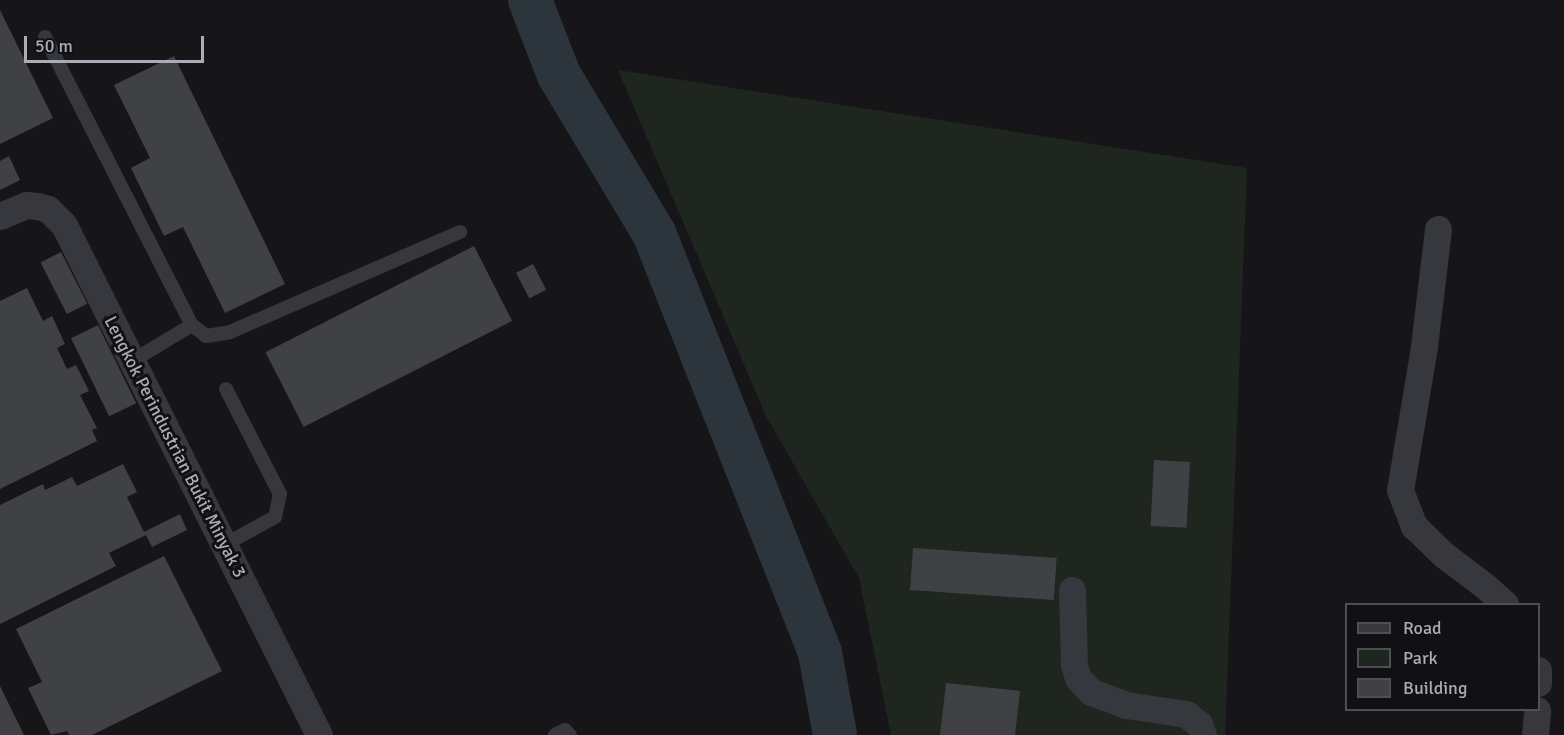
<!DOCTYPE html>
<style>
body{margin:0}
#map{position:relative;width:1564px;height:735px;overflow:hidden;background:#161618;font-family:Signika,sans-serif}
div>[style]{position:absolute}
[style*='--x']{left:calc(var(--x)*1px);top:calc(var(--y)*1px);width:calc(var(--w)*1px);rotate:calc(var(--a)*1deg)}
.green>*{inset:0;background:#1e261f}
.river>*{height:44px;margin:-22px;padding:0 22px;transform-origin:22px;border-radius:22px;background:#2c353c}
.building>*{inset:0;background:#404145;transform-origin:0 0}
.lane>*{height:14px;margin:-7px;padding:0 7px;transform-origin:7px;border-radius:7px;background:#37383d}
.street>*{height:27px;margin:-13.5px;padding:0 13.5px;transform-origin:13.5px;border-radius:13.5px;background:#37383d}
span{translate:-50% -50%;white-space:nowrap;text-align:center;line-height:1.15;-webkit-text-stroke:6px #111113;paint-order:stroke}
.street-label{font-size:18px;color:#a8adb8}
.legend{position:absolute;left:1345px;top:603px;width:195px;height:108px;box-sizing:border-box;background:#111113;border:2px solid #4d4f55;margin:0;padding:8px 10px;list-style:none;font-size:18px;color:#a8adb8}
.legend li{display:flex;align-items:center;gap:12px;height:30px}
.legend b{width:30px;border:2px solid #4d4f55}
.scale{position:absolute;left:24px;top:36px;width:180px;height:27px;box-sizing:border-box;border:3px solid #a8adb8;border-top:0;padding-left:8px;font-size:18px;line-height:21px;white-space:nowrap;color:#a8adb8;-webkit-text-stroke:4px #111113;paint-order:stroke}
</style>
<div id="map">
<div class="green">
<div style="clip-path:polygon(618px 70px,1247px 168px,1225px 735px,891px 735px,859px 578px,766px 416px)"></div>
</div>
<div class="river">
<div style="--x:530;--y:0;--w:80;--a:68.9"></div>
<div style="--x:559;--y:75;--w:184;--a:59"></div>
<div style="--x:654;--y:233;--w:452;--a:68.4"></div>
<div style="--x:820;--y:653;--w:83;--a:79.6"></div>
</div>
<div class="building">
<div style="clip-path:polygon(0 10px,53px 118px,0 144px)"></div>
<div style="clip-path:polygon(174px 56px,285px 284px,225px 313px,183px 227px,164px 236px,131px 168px,150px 158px,114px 85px)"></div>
<div style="clip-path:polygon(9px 156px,20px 180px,0 190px,0 161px)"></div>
<div style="left:474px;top:246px;width:84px;height:234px;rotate:63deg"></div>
<div style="left:61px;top:252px;width:58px;height:23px;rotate:63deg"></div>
<div style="left:533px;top:264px;width:29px;height:19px;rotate:63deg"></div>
<div style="clip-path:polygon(27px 288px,43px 321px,52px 316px,65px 344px,57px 348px,67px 369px,76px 365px,89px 391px,80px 395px,97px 428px,92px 430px,97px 441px,0 489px,0 301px)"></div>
<div style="left:98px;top:325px;width:87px;height:30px;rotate:64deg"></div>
<div style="left:1154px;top:460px;width:36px;height:66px;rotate:3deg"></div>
<div style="clip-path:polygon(123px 464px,137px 492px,127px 497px,144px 532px,180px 514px,187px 530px,152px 547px,146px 535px,109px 553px,116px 566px,0 624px,0 505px,43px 484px,45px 490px,72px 477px,77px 486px)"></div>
<div style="left:913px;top:548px;width:144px;height:42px;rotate:4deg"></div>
<div style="clip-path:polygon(164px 556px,222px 671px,92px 735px,69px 735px,67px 731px,51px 735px,28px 688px,42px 682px,16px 629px)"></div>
<div style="clip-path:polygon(946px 683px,1020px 691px,1015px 735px,940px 735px)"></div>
<div style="clip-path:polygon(0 686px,24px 735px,0 735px)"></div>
</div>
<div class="lane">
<div style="--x:45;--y:37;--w:323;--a:63"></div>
<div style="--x:132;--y:361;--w:70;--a:-31"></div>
<div style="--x:192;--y:325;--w:18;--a:38"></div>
<div style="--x:206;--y:336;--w:24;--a:-9"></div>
<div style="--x:230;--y:332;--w:251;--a:-23.5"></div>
<div style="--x:224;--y:545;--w:58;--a:-28.8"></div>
<div style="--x:275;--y:517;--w:24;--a:-78"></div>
<div style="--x:280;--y:494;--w:118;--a:-117.2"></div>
<div style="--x:555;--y:735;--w:11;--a:-27"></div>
<div style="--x:565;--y:730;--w:7;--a:45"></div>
</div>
<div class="street">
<div style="--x:0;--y:216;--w:28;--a:-23"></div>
<div style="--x:26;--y:205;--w:11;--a:5"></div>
<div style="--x:37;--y:206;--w:11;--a:15"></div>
<div style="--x:48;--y:209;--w:23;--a:45"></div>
<div style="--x:64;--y:225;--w:570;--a:63.43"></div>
<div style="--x:1438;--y:229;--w:119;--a:96.8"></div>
<div style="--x:1424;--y:347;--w:145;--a:99.5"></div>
<div style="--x:1400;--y:490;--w:39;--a:69"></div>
<div style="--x:1414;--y:526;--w:42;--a:44"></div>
<div style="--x:1444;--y:555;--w:51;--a:37.1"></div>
<div style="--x:1485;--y:586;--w:27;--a:42"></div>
<div style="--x:1072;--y:590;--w:75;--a:88.5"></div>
<div style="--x:1074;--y:665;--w:14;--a:73"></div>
<div style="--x:1078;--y:678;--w:19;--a:47"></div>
<div style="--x:1091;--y:692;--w:37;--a:20"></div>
<div style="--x:1126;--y:705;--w:61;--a:8.5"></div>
<div style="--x:1186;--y:714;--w:16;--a:38"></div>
<div style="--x:1199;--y:724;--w:12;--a:70"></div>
<div style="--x:1538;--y:670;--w:13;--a:90"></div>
<div style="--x:1535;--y:735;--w:25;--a:-85"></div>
</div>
<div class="street-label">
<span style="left:175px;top:447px;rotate:63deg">Lengkok Perindustrian Bukit Minyak 3</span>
</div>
<ul class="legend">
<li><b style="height:8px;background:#37383d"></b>Road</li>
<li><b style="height:16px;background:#1e261f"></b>Park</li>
<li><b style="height:16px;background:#404145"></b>Building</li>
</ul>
<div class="scale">50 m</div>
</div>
